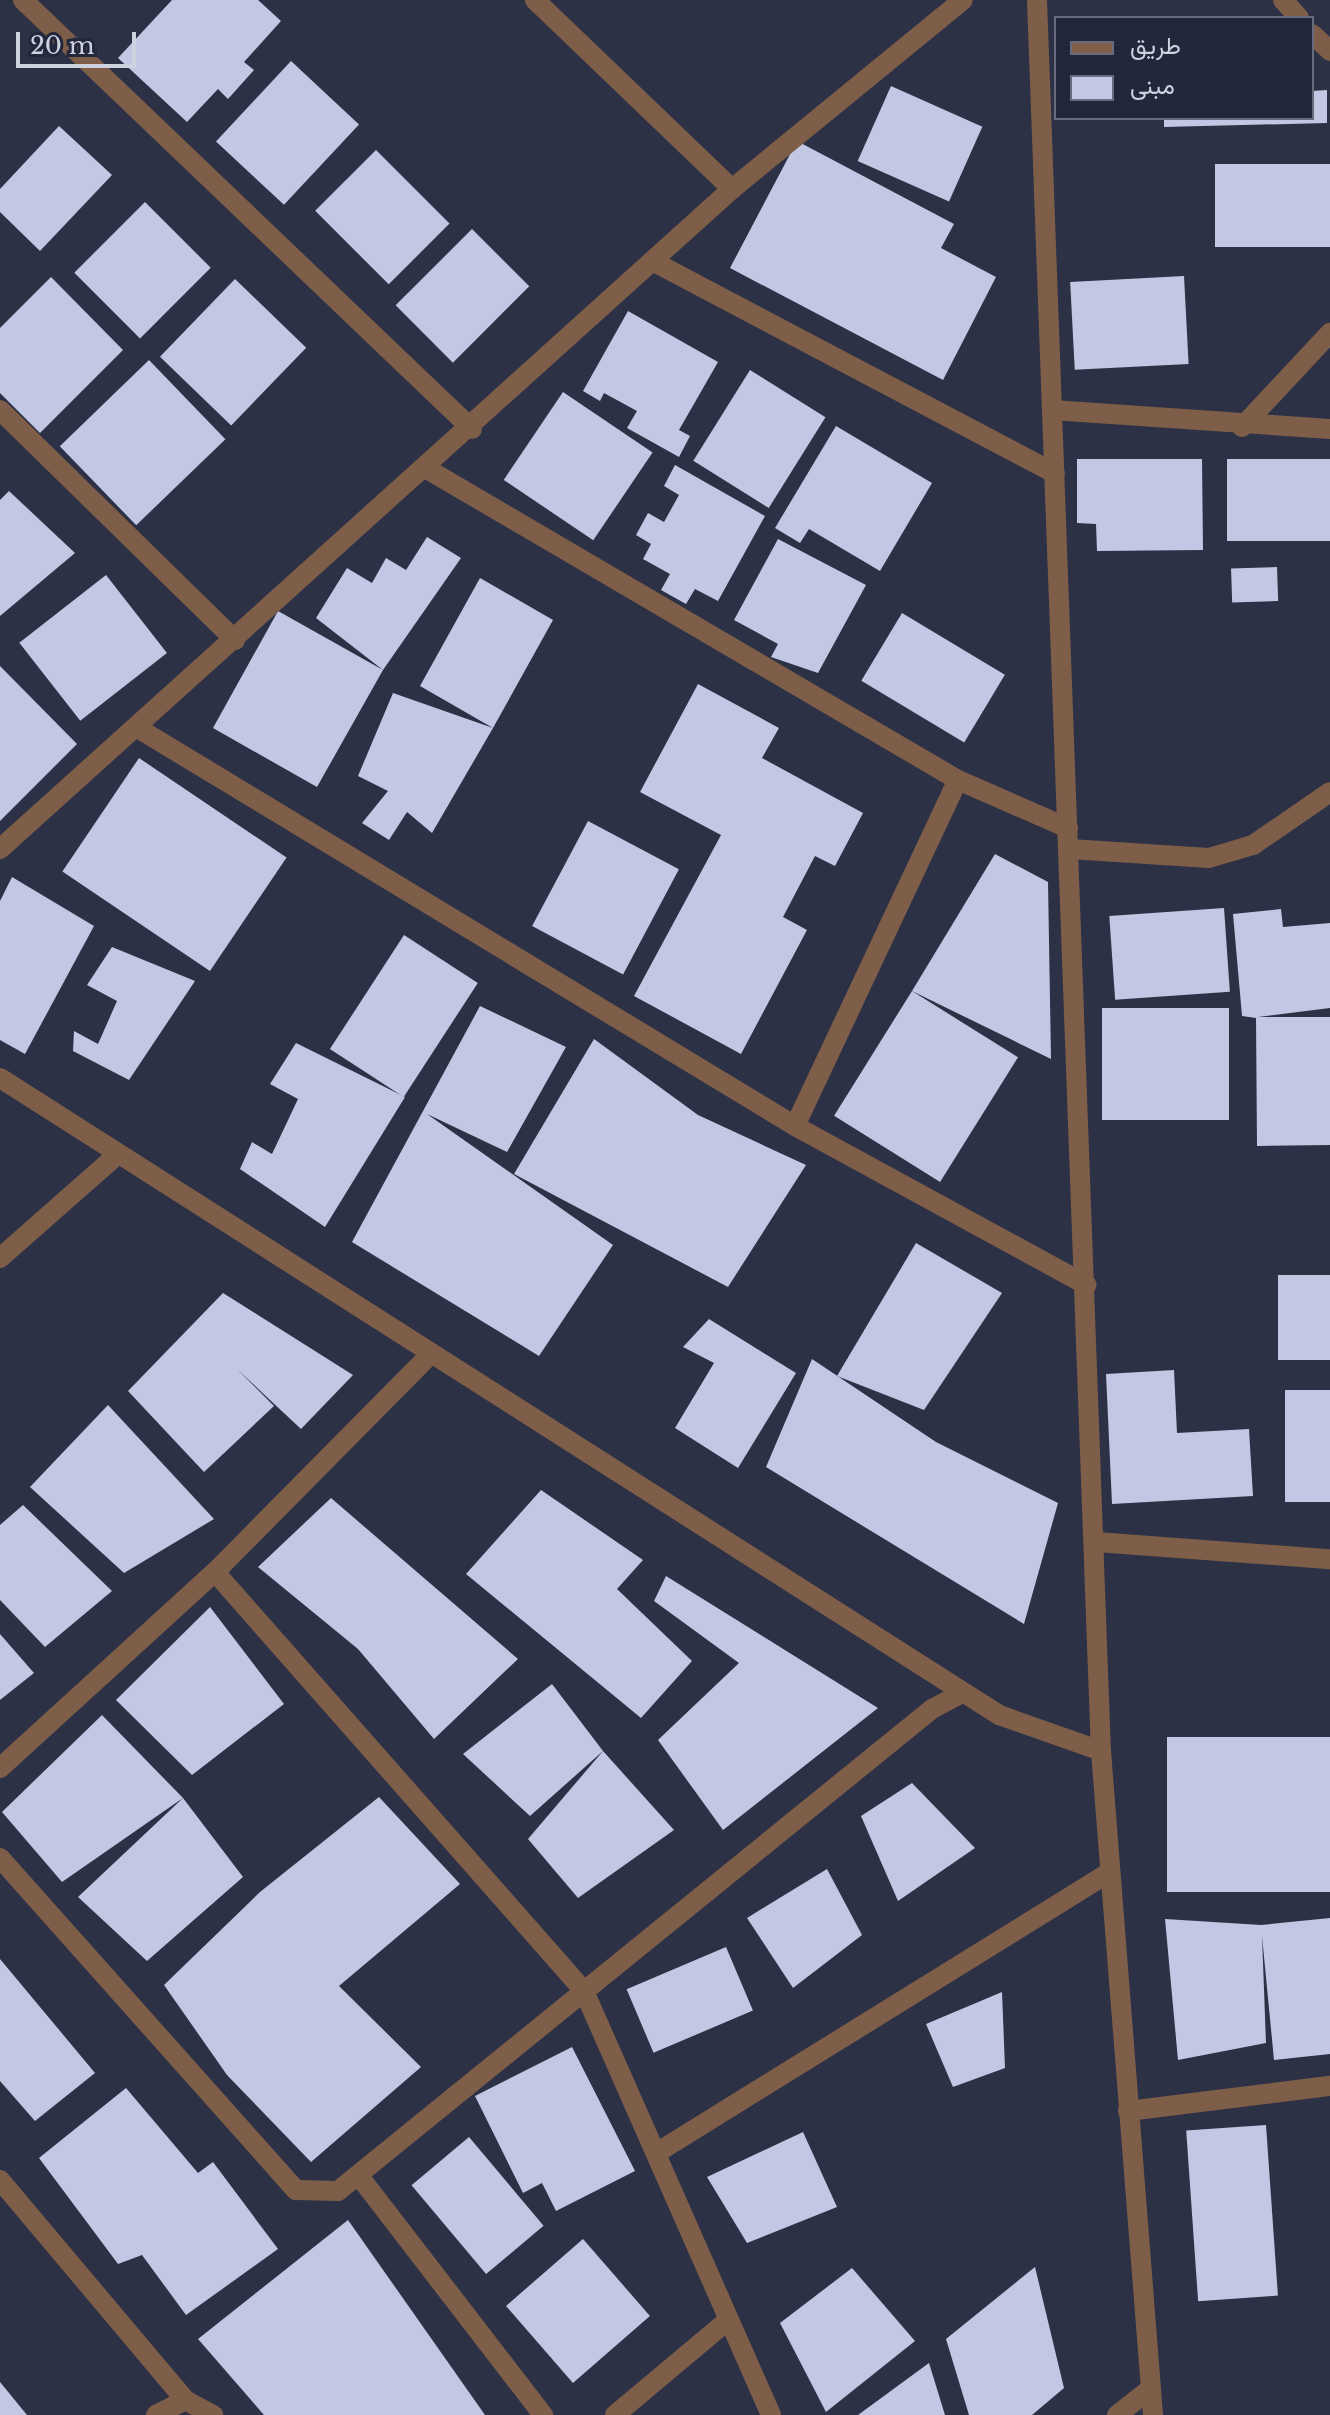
<!DOCTYPE html>
<meta charset="utf-8">
<style>
body{margin:0}
#map{position:relative;width:1330px;height:2415px;overflow:hidden;background:#2c3146;font-family:"Libre Baskerville",Vazirmatn,serif}
div>[style]{position:absolute}
[style*='--x']{left:calc(var(--x)*1px);top:calc(var(--y)*1px);width:calc(var(--w)*1px);rotate:calc(var(--a)*1deg)}
.building>*{inset:0;background:#c2c8e3;transform-origin:0 0}
.minor>*{height:20px;margin:-10px;padding:0 10px;transform-origin:10px;border-radius:10px;background:#7e5e48}
span{translate:-50% -50%;white-space:nowrap;text-align:center;line-height:1.15;-webkit-text-stroke:8px #23273b;paint-order:stroke}
.legend{position:absolute;left:1054px;top:16px;width:260px;height:104px;box-sizing:border-box;background:#23273b;border:2px solid #676b7d;margin:0;padding:10px 14px;list-style:none;font-size:24px;color:#ced2df}
.legend li{display:flex;align-items:center;gap:16px;height:40px}
.legend b{width:40px;border:2px solid #676b7d}
.scale{position:absolute;left:16px;top:32px;width:120px;height:36px;box-sizing:border-box;border:4px solid #ced2df;border-top:0;padding-left:10px;font-size:24px;line-height:28px;white-space:nowrap;color:#ced2df;-webkit-text-stroke:6px #23273b;paint-order:stroke}
</style>
<div id="map">
<div class="building">
<div style="clip-path:polygon(172px 0,258px 0,281px 21px,244px 62px,254px 70px,228px 99px,218px 89px,187px 122px,118px 58px)"></div>
<div style="left:291px;top:61px;width:93px;height:110px;rotate:43deg"></div>
<div style="left:891px;top:86px;width:100px;height:82px;rotate:24deg"></div>
<div style="clip-path:polygon(1327px 90px,1327px 123px,1164px 127px,1164px 118px,1312px 118px,1312px 91px)"></div>
<div style="clip-path:polygon(59px 126px,112px 175px,40px 251px,0 212px,0 189px)"></div>
<div style="clip-path:polygon(797px 141px,954px 224px,941px 248px,996px 277px,943px 380px,730px 268px)"></div>
<div style="left:376px;top:150px;width:104px;height:86px;rotate:45deg"></div>
<div style="left:1330px;top:164px;width:83px;height:115px;rotate:90deg"></div>
<div style="left:145px;top:202px;width:93px;height:100px;rotate:45deg"></div>
<div style="left:472px;top:229px;width:81px;height:108px;rotate:45deg"></div>
<div style="left:1184px;top:276px;width:88px;height:114px;rotate:87deg"></div>
<div style="clip-path:polygon(51px 277px,123px 350px,40px 433px,0 393px,0 328px)"></div>
<div style="left:235px;top:279px;width:99px;height:108px;rotate:44deg"></div>
<div style="clip-path:polygon(628px 311px,718px 362px,679px 430px,690px 436px,679px 457px,627px 428px,637px 411px,604px 393px,600px 401px,583px 391px)"></div>
<div style="left:149px;top:360px;width:110px;height:124px;rotate:46deg"></div>
<div style="left:750px;top:370px;width:89px;height:107px;rotate:32deg"></div>
<div style="left:563px;top:392px;width:108px;height:106px;rotate:34deg"></div>
<div style="clip-path:polygon(836px 426px,932px 483px,880px 571px,809px 529px,800px 543px,775px 528px)"></div>
<div style="clip-path:polygon(1077px 459px,1202px 459px,1203px 550px,1097px 551px,1096px 524px,1077px 523px)"></div>
<div style="left:1330px;top:459px;width:82px;height:103px;rotate:90deg"></div>
<div style="clip-path:polygon(675px 465px,765px 516px,718px 601px,695px 589px,686px 604px,661px 590px,670px 574px,643px 559px,651px 544px,636px 535px,648px 513px,664px 522px,679px 495px,664px 486px)"></div>
<div style="clip-path:polygon(9px 491px,75px 553px,0 616px,0 500px)"></div>
<div style="clip-path:polygon(427px 537px,461px 558px,383px 670px,317px 787px,213px 728px,278px 611px,383px 670px,316px 618px,347px 568px,372px 583px,386px 558px,406px 570px)"></div>
<div style="clip-path:polygon(778px 539px,866px 585px,818px 673px,771px 657px,778px 644px,734px 620px)"></div>
<div style="left:1277px;top:567px;width:34px;height:46px;rotate:88deg"></div>
<div style="left:106px;top:575px;width:99px;height:110px;rotate:52deg"></div>
<div style="clip-path:polygon(480px 578px,553px 620px,493px 728px,432px 833px,407px 812px,389px 840px,362px 823px,388px 791px,358px 776px,393px 693px,493px 728px,420px 686px)"></div>
<div style="left:902px;top:613px;width:120px;height:79px;rotate:31deg"></div>
<div style="clip-path:polygon(0 666px,77px 744px,0 821px)"></div>
<div style="clip-path:polygon(698px 684px,779px 728px,762px 758px,863px 813px,835px 866px,815px 856px,783px 917px,807px 930px,741px 1054px,634px 996px,721px 835px,640px 792px)"></div>
<div style="left:139px;top:758px;width:178px;height:137px;rotate:34deg"></div>
<div style="left:588px;top:821px;width:103px;height:119px;rotate:28deg"></div>
<div style="clip-path:polygon(995px 854px,1048px 882px,1051px 1059px,912px 991px)"></div>
<div style="clip-path:polygon(12px 877px,94px 926px,25px 1054px,0 1040px,0 901px)"></div>
<div style="left:1224px;top:908px;width:84px;height:115px;rotate:86deg"></div>
<div style="clip-path:polygon(1281px 909px,1283px 927px,1330px 923px,1330px 1008px,1258px 1017px,1330px 1017px,1330px 1145px,1257px 1146px,1256px 1018px,1242px 1016px,1233px 914px)"></div>
<div style="left:404px;top:935px;width:88px;height:136px;rotate:33deg"></div>
<div style="clip-path:polygon(112px 947px,195px 981px,129px 1080px,73px 1051px,74px 1031px,98px 1044px,117px 1001px,87px 985px)"></div>
<div style="left:912px;top:991px;width:125px;height:147px;rotate:32deg"></div>
<div style="clip-path:polygon(480px 1006px,566px 1047px,507px 1152px,427px 1114px,613px 1245px,539px 1356px,352px 1242px)"></div>
<div style="left:1102px;top:1008px;width:127px;height:112px"></div>
<div style="clip-path:polygon(594px 1039px,698px 1115px,806px 1165px,728px 1287px,514px 1174px)"></div>
<div style="clip-path:polygon(296px 1043px,405px 1097px,325px 1227px,240px 1169px,252px 1142px,272px 1154px,298px 1099px,270px 1084px)"></div>
<div style="clip-path:polygon(916px 1243px,1002px 1293px,924px 1410px,837px 1376px)"></div>
<div style="left:1330px;top:1275px;width:85px;height:52px;rotate:90deg"></div>
<div style="clip-path:polygon(223px 1293px,353px 1375px,301px 1429px,237px 1369px,274px 1406px,204px 1472px,128px 1391px)"></div>
<div style="clip-path:polygon(709px 1319px,796px 1373px,738px 1468px,675px 1428px,714px 1363px,683px 1347px)"></div>
<div style="clip-path:polygon(812px 1359px,936px 1442px,1058px 1503px,1024px 1624px,766px 1467px)"></div>
<div style="clip-path:polygon(1174px 1370px,1177px 1433px,1249px 1429px,1253px 1496px,1112px 1504px,1106px 1374px)"></div>
<div style="left:1330px;top:1390px;width:112px;height:45px;rotate:90deg"></div>
<div style="clip-path:polygon(108px 1405px,214px 1519px,124px 1573px,30px 1487px)"></div>
<div style="clip-path:polygon(541px 1490px,643px 1560px,617px 1589px,692px 1661px,641px 1718px,466px 1574px)"></div>
<div style="clip-path:polygon(331px 1498px,518px 1659px,434px 1739px,358px 1649px,258px 1567px)"></div>
<div style="clip-path:polygon(23px 1505px,112px 1591px,45px 1647px,0 1600px,0 1525px)"></div>
<div style="clip-path:polygon(666px 1576px,878px 1708px,723px 1830px,658px 1740px,739px 1663px,654px 1601px)"></div>
<div style="clip-path:polygon(210px 1607px,284px 1704px,192px 1775px,116px 1700px)"></div>
<div style="clip-path:polygon(0 1634px,34px 1673px,0 1700px)"></div>
<div style="clip-path:polygon(552px 1684px,603px 1751px,530px 1816px,463px 1754px)"></div>
<div style="clip-path:polygon(102px 1715px,183px 1798px,243px 1877px,147px 1961px,78px 1897px,183px 1798px,62px 1882px,2px 1812px)"></div>
<div style="left:1167px;top:1737px;width:163px;height:155px"></div>
<div style="clip-path:polygon(603px 1751px,674px 1830px,578px 1898px,528px 1839px)"></div>
<div style="clip-path:polygon(912px 1783px,975px 1848px,898px 1901px,861px 1816px)"></div>
<div style="clip-path:polygon(379px 1797px,460px 1884px,339px 1986px,421px 2067px,311px 2162px,227px 2075px,164px 1985px,260px 1892px)"></div>
<div style="clip-path:polygon(827px 1869px,862px 1935px,793px 1988px,747px 1918px)"></div>
<div style="clip-path:polygon(1330px 1918px,1330px 2054px,1274px 2060px,1262px 1936px,1266px 2043px,1178px 2060px,1165px 1919px,1261px 1925px)"></div>
<div style="left:726px;top:1947px;width:69px;height:108px;rotate:67deg"></div>
<div style="clip-path:polygon(0 1959px,95px 2073px,35px 2121px,0 2081px)"></div>
<div style="clip-path:polygon(1002px 1992px,1005px 2068px,953px 2087px,926px 2024px)"></div>
<div style="clip-path:polygon(572px 2047px,635px 2171px,556px 2211px,542px 2183px,523px 2193px,475px 2096px)"></div>
<div style="clip-path:polygon(126px 2088px,198px 2173px,213px 2162px,278px 2249px,186px 2315px,142px 2255px,118px 2264px,39px 2158px)"></div>
<div style="left:1266px;top:2125px;width:171px;height:80px;rotate:86deg"></div>
<div style="clip-path:polygon(803px 2132px,837px 2207px,747px 2243px,707px 2177px)"></div>
<div style="left:469px;top:2137px;width:116px;height:75px;rotate:50deg"></div>
<div style="clip-path:polygon(348px 2220px,485px 2415px,264px 2415px,198px 2339px)"></div>
<div style="left:583px;top:2239px;width:102px;height:102px;rotate:49deg"></div>
<div style="clip-path:polygon(1035px 2267px,1064px 2388px,1032px 2415px,969px 2415px,946px 2339px)"></div>
<div style="clip-path:polygon(852px 2268px,915px 2341px,826px 2412px,780px 2323px)"></div>
<div style="clip-path:polygon(929px 2363px,945px 2415px,858px 2415px)"></div>
<div style="clip-path:polygon(0 2382px,27px 2415px,0 2415px)"></div>
</div>
<div class="minor">
<div style="--x:23;--y:0;--w:621;--a:43.7"></div>
<div style="--x:535;--y:0;--w:273;--a:43.8"></div>
<div style="--x:1037;--y:0;--w:1752;--a:87.91"></div>
<div style="--x:1101;--y:1751;--w:666;--a:85.52"></div>
<div style="--x:1283;--y:0;--w:24;--a:48"></div>
<div style="--x:1312;--y:34;--w:25;--a:43"></div>
<div style="--x:654;--y:262;--w:453;--a:27.8"></div>
<div style="--x:0;--y:410;--w:329;--a:44.4"></div>
<div style="--x:1052;--y:410;--w:279;--a:3.9"></div>
<div style="--x:1242;--y:427;--w:129;--a:-46.9"></div>
<div style="--x:427;--y:469;--w:615;--a:30.36"></div>
<div style="--x:958;--y:780;--w:120;--a:23.6"></div>
<div style="--x:136;--y:727;--w:770;--a:31.19"></div>
<div style="--x:795;--y:1126;--w:332;--a:28.6"></div>
<div style="--x:0;--y:849;--w:986;--a:-42.04"></div>
<div style="--x:732;--y:189;--w:298;--a:-39.3"></div>
<div style="--x:1070;--y:849;--w:139;--a:3.7"></div>
<div style="--x:1209;--y:858;--w:46;--a:-16.5"></div>
<div style="--x:1253;--y:845;--w:93;--a:-34.5"></div>
<div style="--x:0;--y:1078;--w:1185;--a:32.52"></div>
<div style="--x:999;--y:1715;--w:108;--a:19.4"></div>
<div style="--x:795;--y:1126;--w:382;--a:-64.8"></div>
<div style="--x:0;--y:1258;--w:157;--a:-41.4"></div>
<div style="--x:1096;--y:1542;--w:235;--a:4.2"></div>
<div style="--x:215;--y:1572;--w:558;--a:48.63"></div>
<div style="--x:584;--y:1991;--w:463;--a:66.2"></div>
<div style="--x:0;--y:1768;--w:291;--a:-42.4"></div>
<div style="--x:215;--y:1572;--w:307;--a:-45.3"></div>
<div style="--x:0;--y:1858;--w:445;--a:48.3"></div>
<div style="--x:296;--y:2190;--w:42;--a:1.4"></div>
<div style="--x:338;--y:2191;--w:765;--a:-39.06"></div>
<div style="--x:932;--y:1709;--w:34;--a:-28"></div>
<div style="--x:1128;--y:2111;--w:204;--a:-7.1"></div>
<div style="--x:658;--y:2152;--w:532;--a:-31.78"></div>
<div style="--x:359;--y:2176;--w:302;--a:52.4"></div>
<div style="--x:0;--y:2180;--w:287;--a:49.9"></div>
<div style="--x:156;--y:2415;--w:33;--a:-27"></div>
<div style="--x:185;--y:2400;--w:32;--a:28"></div>
<div style="--x:615;--y:2415;--w:146;--a:-40"></div>
<div style="--x:1117;--y:2415;--w:42;--a:-38.2"></div>
</div>
<ul class="legend">
<li><b style="height:10px;background:#7e5e48"></b>طريق</li>
<li><b style="height:22px;background:#c2c8e3"></b>مبنى</li>
</ul>
<div class="scale">20 m</div>
</div>
